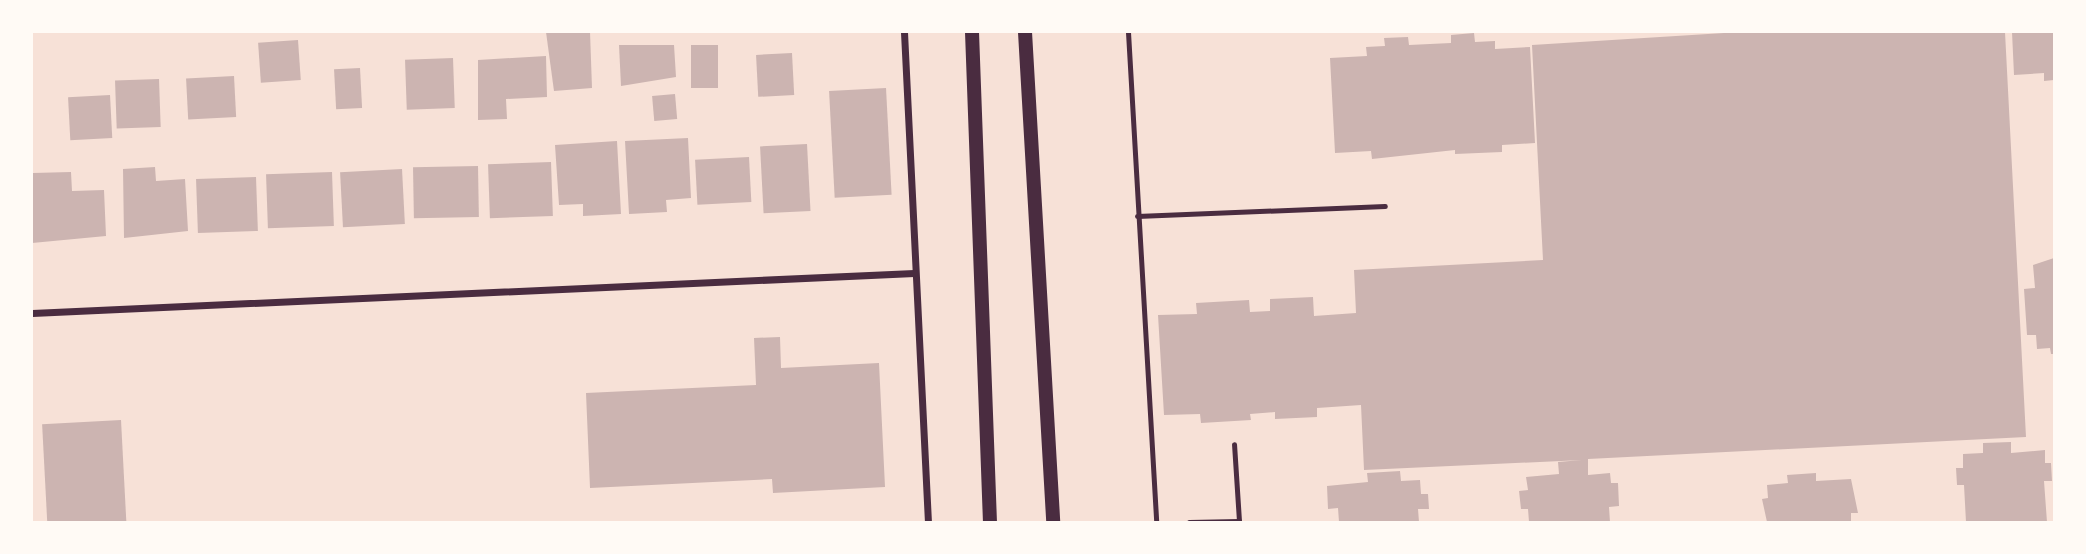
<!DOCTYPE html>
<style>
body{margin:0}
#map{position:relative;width:2086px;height:554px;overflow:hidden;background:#f7e1d7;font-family:Commissioner,sans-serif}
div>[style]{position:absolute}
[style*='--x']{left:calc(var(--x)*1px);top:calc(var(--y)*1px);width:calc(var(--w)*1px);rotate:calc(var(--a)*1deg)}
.building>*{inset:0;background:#ccb4b1;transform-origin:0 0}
.service>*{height:5px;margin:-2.5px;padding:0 2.5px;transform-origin:2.5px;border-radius:2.5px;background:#4a2c40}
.minor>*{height:7px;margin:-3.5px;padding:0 3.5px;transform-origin:3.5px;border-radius:3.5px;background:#4a2c40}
.secondary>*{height:14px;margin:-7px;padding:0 7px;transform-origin:7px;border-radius:7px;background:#4a2c40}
span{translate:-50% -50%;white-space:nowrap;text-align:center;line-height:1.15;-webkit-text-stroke:5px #fffaf5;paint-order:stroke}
.frame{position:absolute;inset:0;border:33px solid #fffaf5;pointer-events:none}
</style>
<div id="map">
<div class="building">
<div style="clip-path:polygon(546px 32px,590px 32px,592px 88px,554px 91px)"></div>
<div style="clip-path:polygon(1740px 32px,2005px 32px,2026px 437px,1588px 459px,1588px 475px,1610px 473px,1611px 483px,1618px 483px,1619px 506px,1609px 507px,1610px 522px,1529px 522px,1528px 509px,1521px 509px,1519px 491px,1528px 490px,1526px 477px,1559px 474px,1558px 462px,1582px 460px,1364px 470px,1361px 405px,1317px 408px,1317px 417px,1275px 419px,1275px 412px,1250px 414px,1251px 420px,1201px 423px,1200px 414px,1164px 415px,1158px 315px,1197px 314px,1196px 303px,1249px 300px,1250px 312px,1270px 311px,1270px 299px,1313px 297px,1314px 316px,1356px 313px,1354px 270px,1543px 260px,1532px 45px)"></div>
<div style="clip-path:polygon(2012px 32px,2054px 32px,2054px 80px,2044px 81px,2044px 73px,2014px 75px)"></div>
<div style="clip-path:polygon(1474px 33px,1475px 42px,1495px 41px,1495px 49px,1530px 47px,1535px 143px,1502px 145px,1502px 152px,1455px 154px,1455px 150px,1372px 159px,1371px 151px,1335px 153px,1330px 58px,1367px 56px,1366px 47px,1385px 46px,1384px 38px,1408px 37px,1409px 45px,1451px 43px,1451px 35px)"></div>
<div style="left:298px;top:40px;width:40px;height:40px;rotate:86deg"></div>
<div style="clip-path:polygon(619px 45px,674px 45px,676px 77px,621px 86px)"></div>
<div style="left:691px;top:45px;width:27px;height:43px"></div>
<div style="left:792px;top:53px;width:42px;height:36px;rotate:87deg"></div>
<div style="clip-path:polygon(546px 56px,547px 97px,506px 99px,507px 119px,478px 120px,478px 60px)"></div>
<div style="left:453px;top:58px;width:50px;height:48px;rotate:88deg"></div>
<div style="left:360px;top:68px;width:40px;height:26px;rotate:87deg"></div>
<div style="left:234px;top:76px;width:41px;height:48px;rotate:87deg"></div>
<div style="left:159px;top:79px;width:48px;height:44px;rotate:88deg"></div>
<div style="left:886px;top:88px;width:107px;height:57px;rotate:87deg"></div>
<div style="left:675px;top:94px;width:25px;height:23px;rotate:85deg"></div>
<div style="left:110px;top:95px;width:43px;height:42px;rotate:87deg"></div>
<div style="clip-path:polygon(688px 138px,691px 198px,666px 200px,667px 212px,629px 214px,625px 141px)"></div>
<div style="clip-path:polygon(617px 141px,621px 214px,583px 216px,583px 204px,559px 205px,555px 145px)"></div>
<div style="left:807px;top:144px;width:67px;height:47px;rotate:87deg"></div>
<div style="left:749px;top:157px;width:45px;height:54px;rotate:87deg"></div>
<div style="left:551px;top:162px;width:54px;height:63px;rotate:88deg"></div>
<div style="left:478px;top:166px;width:51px;height:65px;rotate:89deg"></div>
<div style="clip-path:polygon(155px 167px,156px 181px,185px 179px,188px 231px,124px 238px,123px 169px)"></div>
<div style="left:402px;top:169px;width:55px;height:62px;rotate:87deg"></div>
<div style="clip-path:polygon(71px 172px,72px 191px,104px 190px,106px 236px,32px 243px,33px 173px)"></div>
<div style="left:332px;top:172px;width:54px;height:66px;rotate:88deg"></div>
<div style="left:256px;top:177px;width:54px;height:60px;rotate:88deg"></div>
<div style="clip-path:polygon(2054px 258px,2054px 354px,2051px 354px,2050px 348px,2037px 349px,2036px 335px,2027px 335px,2024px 289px,2035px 288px,2033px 265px)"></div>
<div style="clip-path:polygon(780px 337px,781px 368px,879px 363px,885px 487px,773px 493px,772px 479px,590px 488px,586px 393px,756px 385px,754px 338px)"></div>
<div style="left:121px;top:420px;width:102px;height:79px;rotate:87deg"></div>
<div style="clip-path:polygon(2011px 442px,2011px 453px,2045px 450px,2045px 463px,2051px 463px,2052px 481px,2044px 481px,2047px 522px,1966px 522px,1964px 485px,1957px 485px,1956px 468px,1963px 468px,1963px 454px,1983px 453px,1983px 443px)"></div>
<div style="clip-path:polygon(1400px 471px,1401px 481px,1420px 480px,1421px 494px,1428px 494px,1429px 509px,1418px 509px,1419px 522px,1339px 522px,1338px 508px,1328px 509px,1327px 486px,1368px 482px,1367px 473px)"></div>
<div style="clip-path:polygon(1816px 473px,1816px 481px,1851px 479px,1858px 513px,1851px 513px,1851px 522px,1767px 522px,1762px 499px,1768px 498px,1767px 485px,1788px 483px,1787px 475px)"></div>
</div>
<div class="service">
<div style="--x:1128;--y:32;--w:491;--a:86.7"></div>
<div style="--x:1137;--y:216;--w:248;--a:-2.3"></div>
<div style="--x:1189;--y:522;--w:50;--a:-1.1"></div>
<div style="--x:1239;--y:521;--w:77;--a:-93.7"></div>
</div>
<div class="minor">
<div style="--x:904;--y:32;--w:491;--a:87.2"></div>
<div style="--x:32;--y:313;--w:883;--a:-2.6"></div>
</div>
<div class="secondary">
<div style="--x:972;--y:32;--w:490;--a:87.9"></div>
<div style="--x:1025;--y:32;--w:491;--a:86.7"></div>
</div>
<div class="frame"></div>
</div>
